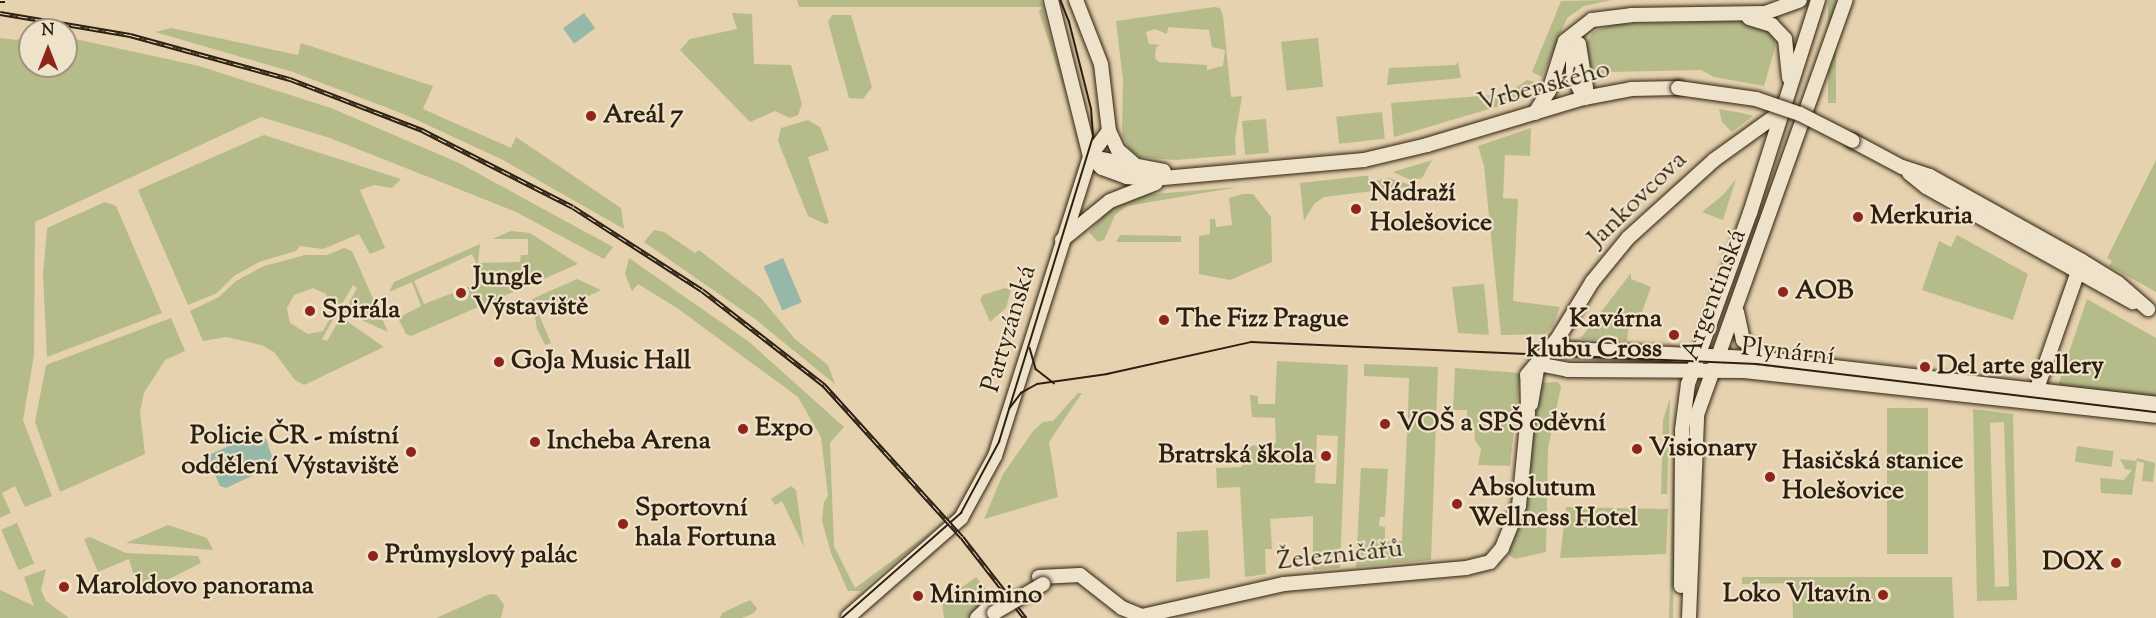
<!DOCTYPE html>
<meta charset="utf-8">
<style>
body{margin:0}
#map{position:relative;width:2156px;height:618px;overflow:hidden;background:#e6d2ae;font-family:"Sorts Mill Goudy",serif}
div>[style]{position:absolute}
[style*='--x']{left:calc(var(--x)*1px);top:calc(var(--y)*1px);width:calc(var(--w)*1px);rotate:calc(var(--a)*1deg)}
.green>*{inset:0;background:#b6bb8a;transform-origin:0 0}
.water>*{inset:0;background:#96b8a9;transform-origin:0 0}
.roads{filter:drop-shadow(0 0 2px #2d2010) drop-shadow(0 0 2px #2d2010)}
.secondary>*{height:14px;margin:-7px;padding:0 7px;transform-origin:7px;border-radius:7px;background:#efe2ca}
.tram>*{height:1.5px;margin:-0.75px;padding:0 0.75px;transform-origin:0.75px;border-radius:0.75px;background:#2d2010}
.rail>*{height:5px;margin-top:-2.5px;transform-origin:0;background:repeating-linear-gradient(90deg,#efe2ca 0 9px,#2d2010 0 18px);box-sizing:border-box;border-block:2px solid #2d2010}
.bridges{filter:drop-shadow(0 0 2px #2d2010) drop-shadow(0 0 2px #2d2010)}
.secondary-bridge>*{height:14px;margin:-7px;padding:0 7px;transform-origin:7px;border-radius:7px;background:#efe2ca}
.dots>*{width:16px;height:16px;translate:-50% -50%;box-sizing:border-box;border:3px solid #efe2ca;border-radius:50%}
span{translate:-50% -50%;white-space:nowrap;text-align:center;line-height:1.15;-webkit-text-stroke:4.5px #efe2ca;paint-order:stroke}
.street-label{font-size:26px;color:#2d2010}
.poi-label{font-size:26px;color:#2d2010;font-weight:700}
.left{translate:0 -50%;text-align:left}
.right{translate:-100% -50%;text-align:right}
.north{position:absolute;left:18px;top:18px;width:60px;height:60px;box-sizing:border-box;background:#efe2ca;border:2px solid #a19480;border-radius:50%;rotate:0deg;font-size:16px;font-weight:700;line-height:24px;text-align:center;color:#2d2010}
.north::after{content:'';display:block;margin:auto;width:21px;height:27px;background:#8f2418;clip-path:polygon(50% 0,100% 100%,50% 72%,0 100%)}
</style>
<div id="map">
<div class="green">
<div style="clip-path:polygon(797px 0,1041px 0,1065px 92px,1039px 12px,1042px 7px,799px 7px)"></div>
<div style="clip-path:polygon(1612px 0,1584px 6px,1567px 18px,1542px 77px,1532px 72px,1561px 1px)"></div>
<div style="left:1828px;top:0;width:8px;height:103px"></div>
<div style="clip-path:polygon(evenodd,1214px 7px,1220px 8px,1223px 16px,1231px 97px,1242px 96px,1235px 139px,1236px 155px,1175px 160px,1140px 157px,1130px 150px,1122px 135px,1123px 80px,1116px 21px,1214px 7px,1168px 27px,1209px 30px,1212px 47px,1225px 50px,1223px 66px,1207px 70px,1207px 65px,1159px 62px,1155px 58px,1156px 47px,1160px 45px,1149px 44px,1146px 32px,1155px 29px,1167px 34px,1168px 27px)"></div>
<div style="clip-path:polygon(732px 13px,752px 14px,754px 64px,791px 65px,802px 104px,798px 115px,790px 118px,775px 111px,750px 122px,680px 50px,690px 39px,737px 29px)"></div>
<div style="clip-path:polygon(832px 15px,851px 15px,872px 87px,863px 99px,849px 98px,828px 22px)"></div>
<div style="clip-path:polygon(1750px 21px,1775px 34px,1775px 48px,1764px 86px,1714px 77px,1701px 70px,1609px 72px,1605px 77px,1589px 68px,1584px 46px,1593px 32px,1614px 24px)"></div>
<div style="clip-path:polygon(171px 28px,298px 55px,301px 43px,433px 86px,423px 109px,511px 148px,516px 137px,621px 208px,624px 229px,501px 159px,406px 115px,293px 72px,155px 32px)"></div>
<div style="clip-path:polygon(27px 32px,30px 32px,30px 66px,66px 66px,66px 37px,199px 66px,331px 108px,459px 163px,613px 247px,604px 259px,516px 212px,330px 138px,261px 117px,35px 222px,34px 355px,23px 420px,52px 496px,25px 507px,15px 486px,2px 493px,11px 513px,0 518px,0 38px,17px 40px)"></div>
<div style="left:1318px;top:38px;width:49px;height:37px;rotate:84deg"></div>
<div style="clip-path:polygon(1458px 61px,1461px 78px,1387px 85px,1389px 68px,1456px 65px)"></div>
<div style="clip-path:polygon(1527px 80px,1539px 83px,1520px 100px,1394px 137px,1391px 103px,1506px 94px)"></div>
<div style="clip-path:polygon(1719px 109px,1742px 113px,1753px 116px,1732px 132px,1722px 122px)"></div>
<div style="left:1382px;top:112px;width:27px;height:46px;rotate:84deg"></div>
<div style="left:1266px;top:119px;width:34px;height:24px;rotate:85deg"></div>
<div style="clip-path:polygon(808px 120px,820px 127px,829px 150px,808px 157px,829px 223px,825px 224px,808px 216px,778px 141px,781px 128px)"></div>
<div style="clip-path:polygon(1531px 128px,1530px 156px,1505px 155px,1503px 198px,1518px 199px,1513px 301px,1560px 307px,1553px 326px,1545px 334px,1501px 335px,1484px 166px,1478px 146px)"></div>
<div style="clip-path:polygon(264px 135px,401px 179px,392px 188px,374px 185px,360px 190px,385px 248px,370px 254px,359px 234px,323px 249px,300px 246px,296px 251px,259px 262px,234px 276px,217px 293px,188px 305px,138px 190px)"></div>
<div style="clip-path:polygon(1432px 160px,1422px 178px,1411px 180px,1393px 172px)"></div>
<div style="clip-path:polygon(2156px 160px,2156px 292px,2109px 266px,2112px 261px,2107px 258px)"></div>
<div style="clip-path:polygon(1363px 176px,1368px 176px,1369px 182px,1389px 178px,1414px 186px,1324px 197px,1314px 204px,1304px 221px,1300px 183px)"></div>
<div style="clip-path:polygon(1736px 179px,1723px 220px,1702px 212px,1723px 195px)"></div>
<div style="clip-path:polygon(1238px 187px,1127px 206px,1115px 215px,1104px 240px,1098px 242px,1089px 232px,1108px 211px,1143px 195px)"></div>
<div style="clip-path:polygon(1243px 194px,1253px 194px,1271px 217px,1272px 262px,1230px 280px,1199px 274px,1199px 236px,1210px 234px,1210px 219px,1215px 219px,1216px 227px,1232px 225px,1229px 198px)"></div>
<div style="clip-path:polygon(105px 202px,116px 206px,162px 313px,47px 357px,43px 275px,47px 228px)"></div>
<div style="clip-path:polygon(654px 230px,664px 232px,695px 253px,699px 250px,761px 298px,795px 339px,828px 365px,835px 384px,755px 319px,644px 242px)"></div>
<div style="clip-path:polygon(evenodd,511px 231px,530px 233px,578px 264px,411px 336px,406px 334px,398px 318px,421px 306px,412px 282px,389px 292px,394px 282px,480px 244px,478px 263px,520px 262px,521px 255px,528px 255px,528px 239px,492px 239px,511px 231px,472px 254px,484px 281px,424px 304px,414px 281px,472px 254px)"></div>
<div style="clip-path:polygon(1120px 235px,1181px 236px,1181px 242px,1116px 242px)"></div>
<div style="clip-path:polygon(1957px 235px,2028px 274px,2013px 320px,1922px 290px,1939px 241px,1951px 247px)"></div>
<div style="clip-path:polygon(evenodd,344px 248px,352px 251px,388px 332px,344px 312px,357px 288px,353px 285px,322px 339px,327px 341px,341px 317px,384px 347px,304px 385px,295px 380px,274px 352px,261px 345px,226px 337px,203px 341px,190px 311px,219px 297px,236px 281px,264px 266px,305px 255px,327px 255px,344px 248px,313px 288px,326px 294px,333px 313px,323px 331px,308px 334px,290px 323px,287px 308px,294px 295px,313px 288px)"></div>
<div style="clip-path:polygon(629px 258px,748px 341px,844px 427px,830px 443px,834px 546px,855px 588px,935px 529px,861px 591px,848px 591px,831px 553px,822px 521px,824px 502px,828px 496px,821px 437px,798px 397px,677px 308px,638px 284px,632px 291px,625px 274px)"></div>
<div style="clip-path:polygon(1631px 273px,1631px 279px,1651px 287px,1642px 312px,1630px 318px,1627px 341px,1580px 339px)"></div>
<div style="clip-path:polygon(577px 279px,601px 290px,560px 310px,554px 302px,541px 304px,539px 315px,551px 343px,545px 345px,537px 329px,532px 299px)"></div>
<div style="clip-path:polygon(1484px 284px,1489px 335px,1458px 333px,1452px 287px)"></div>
<div style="clip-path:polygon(1005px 288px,1011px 290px,1006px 308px,990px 322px,980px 299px,983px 295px)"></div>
<div style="clip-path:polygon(2087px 299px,2156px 338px,2156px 397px,2058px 385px)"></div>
<div style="clip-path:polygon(171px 318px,185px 351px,165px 360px,144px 393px,140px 412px,145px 454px,60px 492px,35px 422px,46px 365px)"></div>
<div style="clip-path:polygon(evenodd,1277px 361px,1348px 365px,1340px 568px,1313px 570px,1313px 516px,1270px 519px,1272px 549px,1265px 549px,1266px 574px,1245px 577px,1240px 487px,1217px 488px,1216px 468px,1242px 467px,1241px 447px,1276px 443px,1275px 418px,1252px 417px,1250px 395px,1258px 396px,1258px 404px,1275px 404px,1277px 361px,1317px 435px,1338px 436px,1336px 484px,1315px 483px,1317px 435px)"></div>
<div style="clip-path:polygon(1364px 364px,1438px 367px,1431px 560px,1356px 567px,1361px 468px,1388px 469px,1385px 517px,1380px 517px,1379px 526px,1385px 527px,1385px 541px,1402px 541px,1408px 412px,1409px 378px,1364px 376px)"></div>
<div style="clip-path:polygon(1455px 368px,1520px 373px,1510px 466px,1478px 465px,1481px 449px,1475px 440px,1474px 424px,1467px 423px,1467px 410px,1453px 410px)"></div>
<div style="clip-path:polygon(1558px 382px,1561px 387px,1548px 448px,1546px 552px,1515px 559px,1508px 554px,1524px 513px,1539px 387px,1541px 383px)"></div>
<div style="clip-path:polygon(1078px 393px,1082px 393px,1049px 442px,1058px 497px,984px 519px,1003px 474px,1034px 430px,1043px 422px,1053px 421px)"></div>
<div style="clip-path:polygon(1670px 398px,1667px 494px,1661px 494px,1663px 420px)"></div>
<div style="clip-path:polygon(1675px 404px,1673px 618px,1669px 618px)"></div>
<div style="left:1887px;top:408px;width:41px;height:146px"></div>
<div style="clip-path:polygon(evenodd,1973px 409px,2013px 414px,2017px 600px,1977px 601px,1973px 409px,2004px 422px,2009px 586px,1995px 587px,1990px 423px,2004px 422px)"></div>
<div style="left:2077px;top:446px;width:37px;height:16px;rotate:8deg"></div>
<div style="clip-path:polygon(2137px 458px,2155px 463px,2153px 482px,2142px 481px,2144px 463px,2137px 461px,2132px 495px,2101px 493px,2100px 478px,2124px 480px,2132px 470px,2125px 469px,2120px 459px,2136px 461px)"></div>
<div style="clip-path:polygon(791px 486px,796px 490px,804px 547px,782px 501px,775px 505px,771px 499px)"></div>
<div style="clip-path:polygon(1566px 507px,1614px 508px,1616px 522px,1617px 508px,1668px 509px,1666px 554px,1560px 558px)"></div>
<div style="left:17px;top:523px;width:44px;height:17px;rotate:67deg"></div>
<div style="clip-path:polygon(168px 525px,207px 538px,213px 550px,126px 543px)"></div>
<div style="clip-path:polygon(1208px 530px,1210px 578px,1176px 582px,1177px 532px)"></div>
<div style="clip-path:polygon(90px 537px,126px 553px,198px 556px,201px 563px,139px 594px,129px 559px,98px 572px,84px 539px)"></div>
<div style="clip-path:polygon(46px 569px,41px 590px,46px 601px,69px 618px,0 618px,0 590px,34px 606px,24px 577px)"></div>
<div style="clip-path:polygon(976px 577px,995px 600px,967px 618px,944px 618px,942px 602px)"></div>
<div style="clip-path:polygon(1742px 577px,1952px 577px,1954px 618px,1793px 618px,1792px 583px,1742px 584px)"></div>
<div style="clip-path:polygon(490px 594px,497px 595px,504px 605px,501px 618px,436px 618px)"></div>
<div style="clip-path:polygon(750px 600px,757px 608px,754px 613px,742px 618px,720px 618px,722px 613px)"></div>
</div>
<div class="water">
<div style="left:584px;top:13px;width:19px;height:26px;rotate:54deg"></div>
<div style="left:783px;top:258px;width:48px;height:21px;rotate:67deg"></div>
<div style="clip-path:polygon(256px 434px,266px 439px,275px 465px,226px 488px,220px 486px,208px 459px,211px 454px)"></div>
</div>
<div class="roads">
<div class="secondary">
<div style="--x:1051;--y:0;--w:161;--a:76"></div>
<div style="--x:1090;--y:156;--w:17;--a:45"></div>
<div style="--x:1102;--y:168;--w:27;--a:20"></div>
<div style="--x:1127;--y:177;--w:25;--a:5"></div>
<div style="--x:1152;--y:179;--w:213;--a:-5.1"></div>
<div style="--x:1364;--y:160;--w:65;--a:-13.4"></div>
<div style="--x:1427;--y:145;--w:164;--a:-16.7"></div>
<div style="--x:1584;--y:98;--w:48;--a:-10.8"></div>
<div style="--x:1631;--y:89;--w:47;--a:-1.2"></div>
<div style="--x:1749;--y:18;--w:24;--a:17"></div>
<div style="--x:1772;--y:25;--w:19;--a:47"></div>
<div style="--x:1785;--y:39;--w:39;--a:84"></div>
<div style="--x:1573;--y:40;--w:36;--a:90"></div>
<div style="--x:1573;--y:76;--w:25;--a:63"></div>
<div style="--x:1579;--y:44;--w:45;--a:81"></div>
<div style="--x:1586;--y:88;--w:10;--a:101"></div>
<div style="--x:1535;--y:113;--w:26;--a:-58"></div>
<div style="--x:1549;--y:91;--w:52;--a:-72.3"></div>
<div style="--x:1565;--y:41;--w:34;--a:-38"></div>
<div style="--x:1592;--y:20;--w:39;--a:-7"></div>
<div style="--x:1631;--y:15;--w:134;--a:-0.9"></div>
<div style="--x:1765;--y:13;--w:37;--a:-20"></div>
<div style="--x:1109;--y:131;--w:21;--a:65"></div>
<div style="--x:1118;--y:150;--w:21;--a:41"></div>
<div style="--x:1853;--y:141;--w:55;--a:28"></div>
<div style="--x:1902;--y:167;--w:29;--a:18"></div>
<div style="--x:1930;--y:176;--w:174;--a:29.2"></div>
<div style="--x:2082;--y:261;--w:42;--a:31.4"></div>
<div style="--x:2118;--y:283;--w:40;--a:41"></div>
<div style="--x:1092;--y:157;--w:73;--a:11"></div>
<div style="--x:1909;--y:173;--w:22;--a:39"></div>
<div style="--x:1926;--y:187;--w:237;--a:29.1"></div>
<div style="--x:1062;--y:240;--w:62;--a:-39.1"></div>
<div style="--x:1110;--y:201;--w:49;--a:-21.4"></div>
<div style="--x:1737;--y:312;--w:29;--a:78"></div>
<div style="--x:1743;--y:340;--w:26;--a:43"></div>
<div style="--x:1550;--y:348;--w:214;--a:2.9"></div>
<div style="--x:1764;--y:359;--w:395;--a:6.5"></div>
<div style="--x:1538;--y:364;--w:31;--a:11"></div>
<div style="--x:1568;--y:370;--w:176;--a:0.3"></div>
<div style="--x:1744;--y:371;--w:414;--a:6.2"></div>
<div style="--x:2033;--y:400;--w:142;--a:-70.7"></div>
<div style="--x:1531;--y:404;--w:41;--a:-80.1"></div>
<div style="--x:1039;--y:577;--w:41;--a:-2.8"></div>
<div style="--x:1080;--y:575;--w:53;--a:38.2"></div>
<div style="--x:1122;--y:608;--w:22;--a:22"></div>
<div style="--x:1142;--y:616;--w:146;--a:-12.7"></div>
<div style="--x:1284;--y:584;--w:183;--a:-5"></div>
<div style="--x:1466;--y:568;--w:25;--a:-14"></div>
<div style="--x:1490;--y:562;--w:18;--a:-49"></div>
<div style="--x:1502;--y:548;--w:45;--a:-68"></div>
<div style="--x:1519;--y:506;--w:92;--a:-84.4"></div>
<div style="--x:1528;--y:414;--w:39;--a:-91"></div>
<div style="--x:1527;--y:375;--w:48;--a:-50"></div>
<div style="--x:1558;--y:338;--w:66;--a:-58.7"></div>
<div style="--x:1592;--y:282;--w:57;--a:-50.7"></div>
<div style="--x:1628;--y:238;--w:116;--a:-42.2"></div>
<div style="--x:1714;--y:160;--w:87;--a:-35.7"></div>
<div style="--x:1681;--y:586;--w:156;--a:-89.6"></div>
<div style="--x:1682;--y:430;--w:46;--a:-82.6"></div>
<div style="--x:1688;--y:384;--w:182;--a:-70.1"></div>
<div style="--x:1750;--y:213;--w:224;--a:-72.3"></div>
<div style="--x:848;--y:617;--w:150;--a:-41.2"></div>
<div style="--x:961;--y:518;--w:71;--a:-61.3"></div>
<div style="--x:995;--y:456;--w:315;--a:-72.4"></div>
<div style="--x:1090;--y:156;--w:31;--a:-53"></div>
<div style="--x:1109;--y:131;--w:67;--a:-96.8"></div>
<div style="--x:1101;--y:64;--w:69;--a:-111.3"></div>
<div style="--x:977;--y:618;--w:18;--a:-43"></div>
<div style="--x:1689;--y:618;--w:203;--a:-87.7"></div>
<div style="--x:1697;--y:415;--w:441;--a:-70.3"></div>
</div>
</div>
<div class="tram">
<div style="--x:1030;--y:348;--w:22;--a:74"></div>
<div style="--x:1036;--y:369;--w:23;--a:38"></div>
<div style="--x:1009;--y:409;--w:20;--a:-53"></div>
<div style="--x:1021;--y:393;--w:18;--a:-29"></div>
<div style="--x:1037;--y:384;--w:71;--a:-8.1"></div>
<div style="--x:1107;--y:374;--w:148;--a:-12.5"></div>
<div style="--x:1251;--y:342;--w:506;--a:2.49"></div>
<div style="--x:1757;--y:364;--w:402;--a:6.9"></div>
<div style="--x:842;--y:618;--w:159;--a:-41.4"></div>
<div style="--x:961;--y:513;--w:81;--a:-61.8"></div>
<div style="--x:999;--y:442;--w:319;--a:-72.9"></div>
<div style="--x:1093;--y:137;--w:28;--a:-94"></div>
<div style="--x:1091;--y:109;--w:90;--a:-104.2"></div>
<div style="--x:1069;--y:22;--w:24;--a:-112"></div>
</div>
<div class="rail">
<div style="--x:0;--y:0;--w:5;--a:0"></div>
<div style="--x:0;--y:13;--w:132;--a:9.6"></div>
<div style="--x:130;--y:35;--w:166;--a:15.4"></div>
<div style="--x:290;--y:79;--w:142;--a:21.1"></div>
<div style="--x:422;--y:130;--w:169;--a:27"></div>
<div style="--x:573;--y:207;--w:153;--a:32.8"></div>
<div style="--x:702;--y:290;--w:155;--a:37.9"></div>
<div style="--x:824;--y:385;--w:205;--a:47.8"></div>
<div style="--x:962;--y:537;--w:103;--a:52.1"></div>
</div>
<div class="bridges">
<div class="secondary-bridge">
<div style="--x:1678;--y:88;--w:79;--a:8"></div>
<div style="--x:1756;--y:99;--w:46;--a:18.8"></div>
<div style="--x:1800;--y:114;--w:59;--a:27"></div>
<div style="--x:994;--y:613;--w:57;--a:-30.6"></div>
</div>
</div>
<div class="dots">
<div style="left:591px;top:116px;background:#8f2418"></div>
<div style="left:1356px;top:209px;background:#8f2418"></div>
<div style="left:1858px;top:217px;background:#8f2418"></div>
<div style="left:1783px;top:292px;background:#8f2418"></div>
<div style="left:461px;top:293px;background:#8f2418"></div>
<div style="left:310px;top:311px;background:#8f2418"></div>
<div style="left:1164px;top:320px;background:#8f2418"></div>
<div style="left:1674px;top:335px;background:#8f2418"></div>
<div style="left:499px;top:362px;background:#8f2418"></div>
<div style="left:1925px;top:367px;background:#8f2418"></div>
<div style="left:1385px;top:424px;background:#8f2418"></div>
<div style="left:743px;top:429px;background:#8f2418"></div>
<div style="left:535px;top:442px;background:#8f2418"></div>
<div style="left:1637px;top:449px;background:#8f2418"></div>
<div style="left:411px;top:452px;background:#8f2418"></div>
<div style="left:1326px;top:456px;background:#8f2418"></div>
<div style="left:1770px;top:477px;background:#8f2418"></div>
<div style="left:1457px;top:504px;background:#8f2418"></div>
<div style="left:623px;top:524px;background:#8f2418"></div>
<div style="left:373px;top:556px;background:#8f2418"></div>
<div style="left:2116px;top:563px;background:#8f2418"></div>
<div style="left:64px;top:587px;background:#8f2418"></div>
<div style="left:1883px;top:595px;background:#8f2418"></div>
<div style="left:918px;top:596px;background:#8f2418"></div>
</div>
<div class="street-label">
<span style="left:1544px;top:87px;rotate:-15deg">Vrbenského</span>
<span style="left:1638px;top:200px;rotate:-44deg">Jankovcova</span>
<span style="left:1715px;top:295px;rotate:-69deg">Argentinská</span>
<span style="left:1010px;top:329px;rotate:-73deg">Partyzánská</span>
<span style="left:1788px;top:353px;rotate:6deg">Plynární</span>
<span style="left:1340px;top:556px;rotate:-6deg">Železničářů</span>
</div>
<div class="poi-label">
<span class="left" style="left:603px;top:116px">Areál 7</span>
<span class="left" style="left:1370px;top:209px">Nádraží<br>Holešovice</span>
<span class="left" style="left:1870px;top:217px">Merkuria</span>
<span class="left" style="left:473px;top:293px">Jungle<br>Výstaviště</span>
<span class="left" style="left:1795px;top:292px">AOB</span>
<span class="left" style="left:322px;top:311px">Spirála</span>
<span class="left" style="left:1176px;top:320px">The Fizz Prague</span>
<span class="right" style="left:1662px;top:335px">Kavárna<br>klubu Cross</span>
<span class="left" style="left:511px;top:362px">GoJa Music Hall</span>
<span class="left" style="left:1937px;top:367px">Del arte gallery</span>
<span class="left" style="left:1397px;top:424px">VOŠ a SPŠ oděvní</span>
<span class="left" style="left:755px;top:429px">Expo</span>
<span class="right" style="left:399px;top:452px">Policie ČR - místní<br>oddělení Výstaviště</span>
<span class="left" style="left:547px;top:442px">Incheba Arena</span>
<span class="left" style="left:1649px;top:449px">Visionary</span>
<span class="right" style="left:1314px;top:456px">Bratrská škola</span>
<span class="left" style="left:1782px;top:477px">Hasičská stanice<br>Holešovice</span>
<span class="left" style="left:1469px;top:504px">Absolutum<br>Wellness Hotel</span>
<span class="left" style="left:635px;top:524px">Sportovní<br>hala Fortuna</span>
<span class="left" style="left:385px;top:556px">Průmyslový palác</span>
<span class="right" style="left:2104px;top:563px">DOX</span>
<span class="left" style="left:76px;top:587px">Maroldovo panorama</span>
<span class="right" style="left:1871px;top:595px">Loko Vltavín</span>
<span class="left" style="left:930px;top:596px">Minimino</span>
</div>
<div class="north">N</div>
</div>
